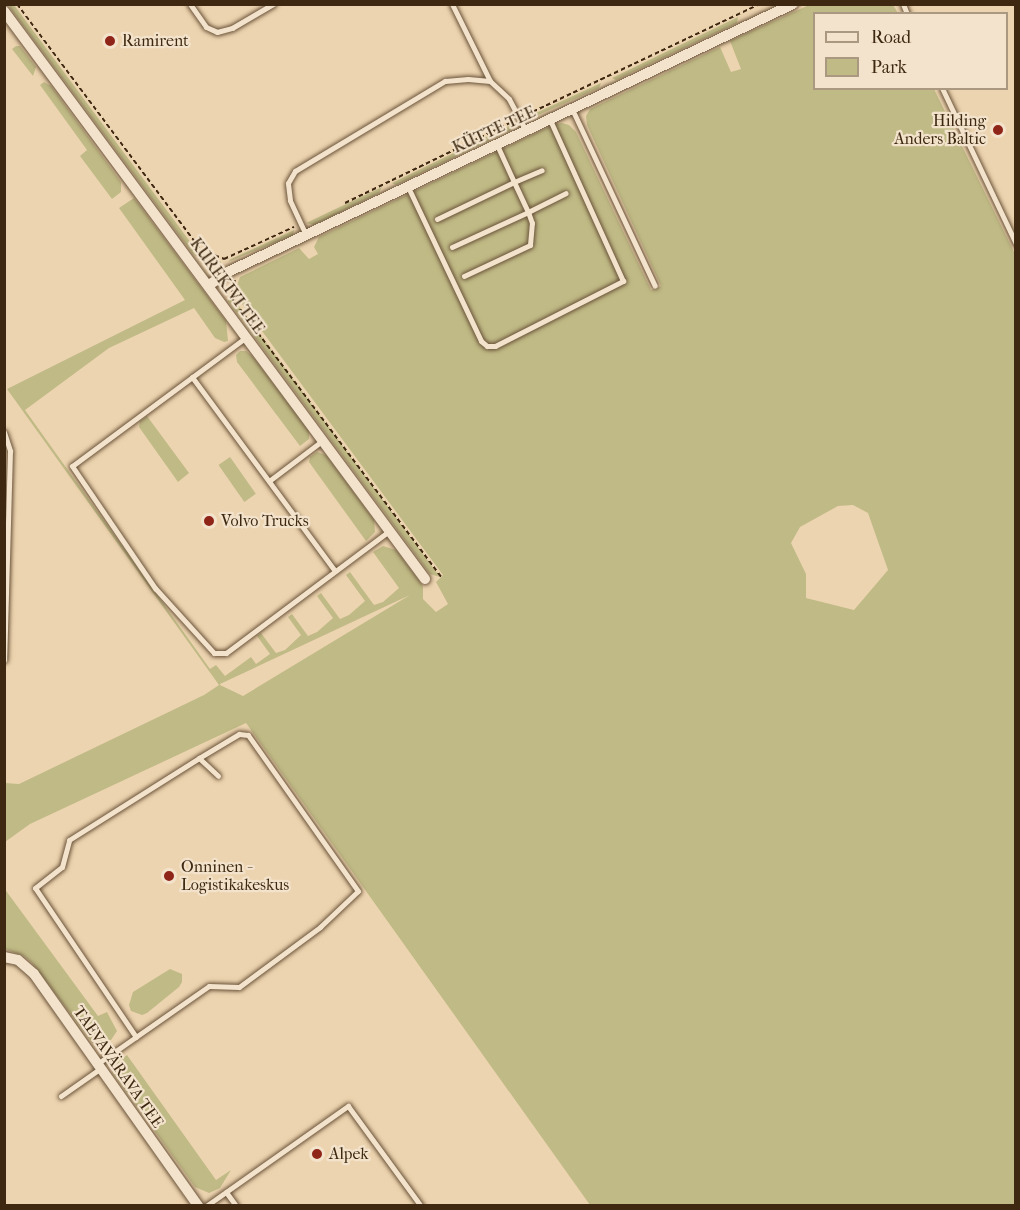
<!DOCTYPE html>
<meta charset="utf-8">
<style>
body{margin:0}
#map{position:relative;width:1020px;height:1210px;overflow:hidden;background:#edd4b0;font-family:"IM FELL French Canon",serif}
div>[style]{position:absolute}
[style*='--x']{left:calc(var(--x)*1px);top:calc(var(--y)*1px);width:calc(var(--w)*1px);rotate:calc(var(--a)*1deg)}
.green>*{inset:0;background:#c0ba86;transform-origin:0 0}
.path>*{height:2px;margin-top:-1px;transform-origin:0;background:repeating-linear-gradient(90deg,#3e2811 0 4.5px,transparent 0 7.5px)}
.roads{filter:drop-shadow(0 0 2px #6a5339) drop-shadow(0 0 2px #6a5339)}
.lane>*{height:5px;margin:-2.5px;padding:0 2.5px;transform-origin:2.5px;border-radius:2.5px;background:#f3e3cc}
.street>*{height:10px;margin:-5px;padding:0 5px;transform-origin:5px;border-radius:5px;background:#f3e3cc}
.dots>*{width:16px;height:16px;translate:-50% -50%;box-sizing:border-box;border:3px solid #f3e3cc;border-radius:50%}
span{translate:-50% -50%;white-space:nowrap;text-align:center;line-height:1.15;-webkit-text-stroke:4.5px #f3e3cc;paint-order:stroke}
.poi-label{font-size:16px;color:#3e2811}
.left{translate:0 -50%;text-align:left}
.right{translate:-100% -50%;text-align:right}
.street-label{font-size:16px;color:#3e2811}
.frame{position:absolute;inset:0;border:6px solid #3e2811;pointer-events:none}
.legend{position:absolute;left:813px;top:12px;width:195px;height:78px;box-sizing:border-box;background:#f3e3cc;border:2px solid #ab9881;margin:0;padding:8px 10px;list-style:none;font-size:18px;color:#3e2811}
.legend li{display:flex;align-items:center;gap:12px;height:30px}
.legend b{width:30px;border:2px solid #ab9881}
</style>
<div id="map">
<div class="green">
<div style="clip-path:polygon(8px 5px,14px 5px,194px 247px,221px 262px,222px 265px,209px 264px,193px 254px)"></div>
<div style="clip-path:polygon(evenodd,809px 5px,893px 5px,898px 13px,814px 14px,814px 88px,934px 89px,1015px 254px,1015px 1205px,590px 1205px,246px 723px,30px 824px,5px 842px,5px 783px,19px 784px,204px 695px,219px 685px,7px 389px,185px 300px,119px 208px,134px 198px,226px 321px,228px 341px,224px 342px,215px 338px,194px 308px,109px 348px,25px 410px,210px 669px,216px 665px,225px 676px,251px 657px,256px 664px,270px 654px,257px 636px,261px 633px,276px 653px,285px 650px,301px 635px,288px 617px,292px 614px,308px 636px,317px 632px,333px 618px,317px 596px,321px 593px,340px 619px,349px 615px,365px 601px,346px 575px,350px 572px,374px 605px,383px 602px,399px 588px,373px 552px,383px 546px,396px 550px,423px 586px,423px 599px,436px 612px,448px 604px,436px 582px,443px 575px,242px 304px,244px 296px,236px 288px,240px 277px,299px 248px,309px 259px,318px 254px,314px 247px,319px 237px,553px 125px,562px 123px,569px 125px,576px 132px,651px 290px,661px 286px,587px 125px,586px 116px,590px 109px,720px 47px,731px 72px,741px 69px,730px 41px,809px 5px,853px 505px,868px 513px,888px 570px,854px 610px,806px 598px,806px 574px,791px 543px,800px 527px,838px 506px,853px 505px,809px 5px,410px 595px,243px 696px,220px 685px,220px 684px,410px 595px)"></div>
<div style="clip-path:polygon(738px 17px,737px 23px,616px 80px,612px 78px)"></div>
<div style="clip-path:polygon(16px 46px,20px 46px,36px 67px,33px 76px,12px 49px)"></div>
<div style="clip-path:polygon(44px 82px,51px 86px,121px 182px,121px 192px,112px 199px,80px 156px,87px 150px,40px 85px)"></div>
<div style="clip-path:polygon(601px 83px,599px 88px,527px 120px,527px 117px)"></div>
<div style="clip-path:polygon(515px 123px,513px 129px,396px 185px,392px 183px)"></div>
<div style="clip-path:polygon(382px 187px,379px 193px,314px 225px,306px 223px)"></div>
<div style="clip-path:polygon(294px 230px,293px 235px,228px 262px,231px 259px)"></div>
<div style="clip-path:polygon(229px 298px,236px 302px,440px 577px,430px 574px,228px 301px)"></div>
<div style="clip-path:polygon(240px 351px,246px 351px,253px 357px,309px 431px,309px 439px,300px 446px,237px 362px,236px 355px)"></div>
<div style="clip-path:polygon(147px 416px,189px 473px,178px 482px,139px 427px,140px 421px)"></div>
<div style="clip-path:polygon(317px 452px,326px 455px,374px 520px,375px 532px,366px 541px,309px 462px,310px 457px)"></div>
<div style="left:230px;top:457px;width:45px;height:14px;rotate:55deg"></div>
<div style="clip-path:polygon(4px 888px,98px 1016px,107px 1012px,117px 1031px,111px 1040px,99px 1046px,94px 1045px,33px 964px,24px 956px,5px 949px)"></div>
<div style="clip-path:polygon(170px 969px,182px 974px,182px 982px,179px 987px,147px 1013px,142px 1015px,131px 1011px,129px 1005px,133px 992px)"></div>
<div style="clip-path:polygon(127px 1055px,216px 1180px,231px 1170px,220px 1188px,209px 1193px,195px 1187px,112px 1072px,112px 1066px)"></div>
</div>
<div class="path">
<div style="--x:17;--y:4;--w:307;--a:53.2"></div>
<div style="--x:201;--y:250;--w:25;--a:21"></div>
<div style="--x:224;--y:259;--w:77;--a:-24.6"></div>
<div style="--x:526;--y:115;--w:259;--a:-25.4"></div>
<div style="--x:345;--y:203;--w:186;--a:-25.9"></div>
<div style="--x:235;--y:280;--w:17;--a:103"></div>
<div style="--x:231;--y:297;--w:350;--a:53.1"></div>
</div>
<div class="roads">
<div class="lane">
<div style="--x:190;--y:4;--w:28;--a:55"></div>
<div style="--x:206;--y:27;--w:12;--a:24"></div>
<div style="--x:217;--y:32;--w:16;--a:-15"></div>
<div style="--x:232;--y:28;--w:48;--a:-30.3"></div>
<div style="--x:452;--y:4;--w:86;--a:63.7"></div>
<div style="--x:490;--y:81;--w:26;--a:43"></div>
<div style="--x:509;--y:99;--w:36;--a:62"></div>
<div style="--x:903;--y:4;--w:11;--a:68"></div>
<div style="--x:942;--y:88;--w:173;--a:64.6"></div>
<div style="--x:572;--y:109;--w:195;--a:64.9"></div>
<div style="--x:408;--y:187;--w:170;--a:64.6"></div>
<div style="--x:481;--y:341;--w:8;--a:40"></div>
<div style="--x:487;--y:346;--w:8;--a:0"></div>
<div style="--x:495;--y:346;--w:144;--a:-26.9"></div>
<div style="--x:623;--y:281;--w:177;--a:-114.4"></div>
<div style="--x:437;--y:219;--w:85;--a:-25.7"></div>
<div style="--x:514;--y:182;--w:41;--a:-114.7"></div>
<div style="--x:306;--y:235;--w:38;--a:-115"></div>
<div style="--x:290;--y:200;--w:17;--a:-97"></div>
<div style="--x:288;--y:183;--w:14;--a:-60"></div>
<div style="--x:295;--y:171;--w:175;--a:-31"></div>
<div style="--x:445;--y:81;--w:23;--a:-5"></div>
<div style="--x:468;--y:79;--w:22;--a:5"></div>
<div style="--x:452;--y:247;--w:84;--a:-24.7"></div>
<div style="--x:528;--y:212;--w:33;--a:-115"></div>
<div style="--x:514;--y:182;--w:30;--a:-23"></div>
<div style="--x:464;--y:276;--w:73;--a:-25.2"></div>
<div style="--x:530;--y:245;--w:22;--a:-85"></div>
<div style="--x:532;--y:223;--w:12;--a:-110"></div>
<div style="--x:528;--y:212;--w:42;--a:-26.6"></div>
<div style="--x:245;--y:338;--w:215;--a:143.5"></div>
<div style="--x:72;--y:466;--w:148;--a:55.8"></div>
<div style="--x:155;--y:588;--w:88;--a:47.8"></div>
<div style="--x:214;--y:653;--w:12;--a:0"></div>
<div style="--x:226;--y:653;--w:204;--a:-36.8"></div>
<div style="--x:192;--y:377;--w:241;--a:53.6"></div>
<div style="--x:4;--y:432;--w:20;--a:72"></div>
<div style="--x:10;--y:451;--w:209;--a:91.6"></div>
<div style="--x:269;--y:481;--w:68;--a:-37.2"></div>
<div style="--x:136;--y:1037;--w:180;--a:-124.1"></div>
<div style="--x:35;--y:888;--w:34;--a:-38"></div>
<div style="--x:62;--y:867;--w:28;--a:-75"></div>
<div style="--x:69;--y:840;--w:154;--a:-32.2"></div>
<div style="--x:199;--y:758;--w:26;--a:43"></div>
<div style="--x:97;--y:1064;--w:136;--a:-34.9"></div>
<div style="--x:209;--y:986;--w:30;--a:2"></div>
<div style="--x:239;--y:987;--w:101;--a:-36.5"></div>
<div style="--x:320;--y:927;--w:52;--a:-43.5"></div>
<div style="--x:358;--y:891;--w:191;--a:-125.2"></div>
<div style="--x:248;--y:735;--w:9;--a:-174"></div>
<div style="--x:239;--y:734;--w:47;--a:149"></div>
<div style="--x:61;--y:1096;--w:49;--a:-35"></div>
<div style="--x:226;--y:1192;--w:17;--a:54"></div>
<div style="--x:206;--y:1206;--w:174;--a:-35.2"></div>
<div style="--x:348;--y:1106;--w:124;--a:53.9"></div>
</div>
<div class="street">
<div style="--x:4;--y:11;--w:707;--a:53.45"></div>
<div style="--x:209;--y:285;--w:25;--a:-34"></div>
<div style="--x:230;--y:271;--w:623;--a:-25.37"></div>
<div style="--x:4;--y:957;--w:14;--a:12"></div>
<div style="--x:18;--y:960;--w:21;--a:41"></div>
<div style="--x:34;--y:974;--w:284;--a:54.7"></div>
</div>
</div>
<div class="dots">
<div style="left:110px;top:41px;background:#8f2418"></div>
<div style="left:998px;top:130px;background:#8f2418"></div>
<div style="left:209px;top:521px;background:#8f2418"></div>
<div style="left:169px;top:876px;background:#8f2418"></div>
<div style="left:317px;top:1154px;background:#8f2418"></div>
</div>
<div class="poi-label">
<span class="left" style="left:122px;top:41px">Ramirent</span>
<span class="right" style="left:986px;top:130px">Hilding<br>Anders Baltic</span>
<span class="left" style="left:221px;top:521px">Volvo Trucks</span>
<span class="left" style="left:181px;top:876px">Onninen -<br>Logistikakeskus</span>
<span class="left" style="left:329px;top:1154px">Alpek</span>
</div>
<div class="street-label">
<span style="left:494px;top:130px;rotate:-25deg">KÜTTE TEE</span>
<span style="left:227px;top:286px;rotate:54deg">KUREKIVI TEE</span>
<span style="left:118px;top:1067px;rotate:55deg">TAEVAVÄRAVA TEE</span>
</div>
<div class="frame"></div>
<ul class="legend">
<li><b style="height:8px;background:#f3e3cc"></b>Road</li>
<li><b style="height:16px;background:#c0ba86"></b>Park</li>
</ul>
</div>
